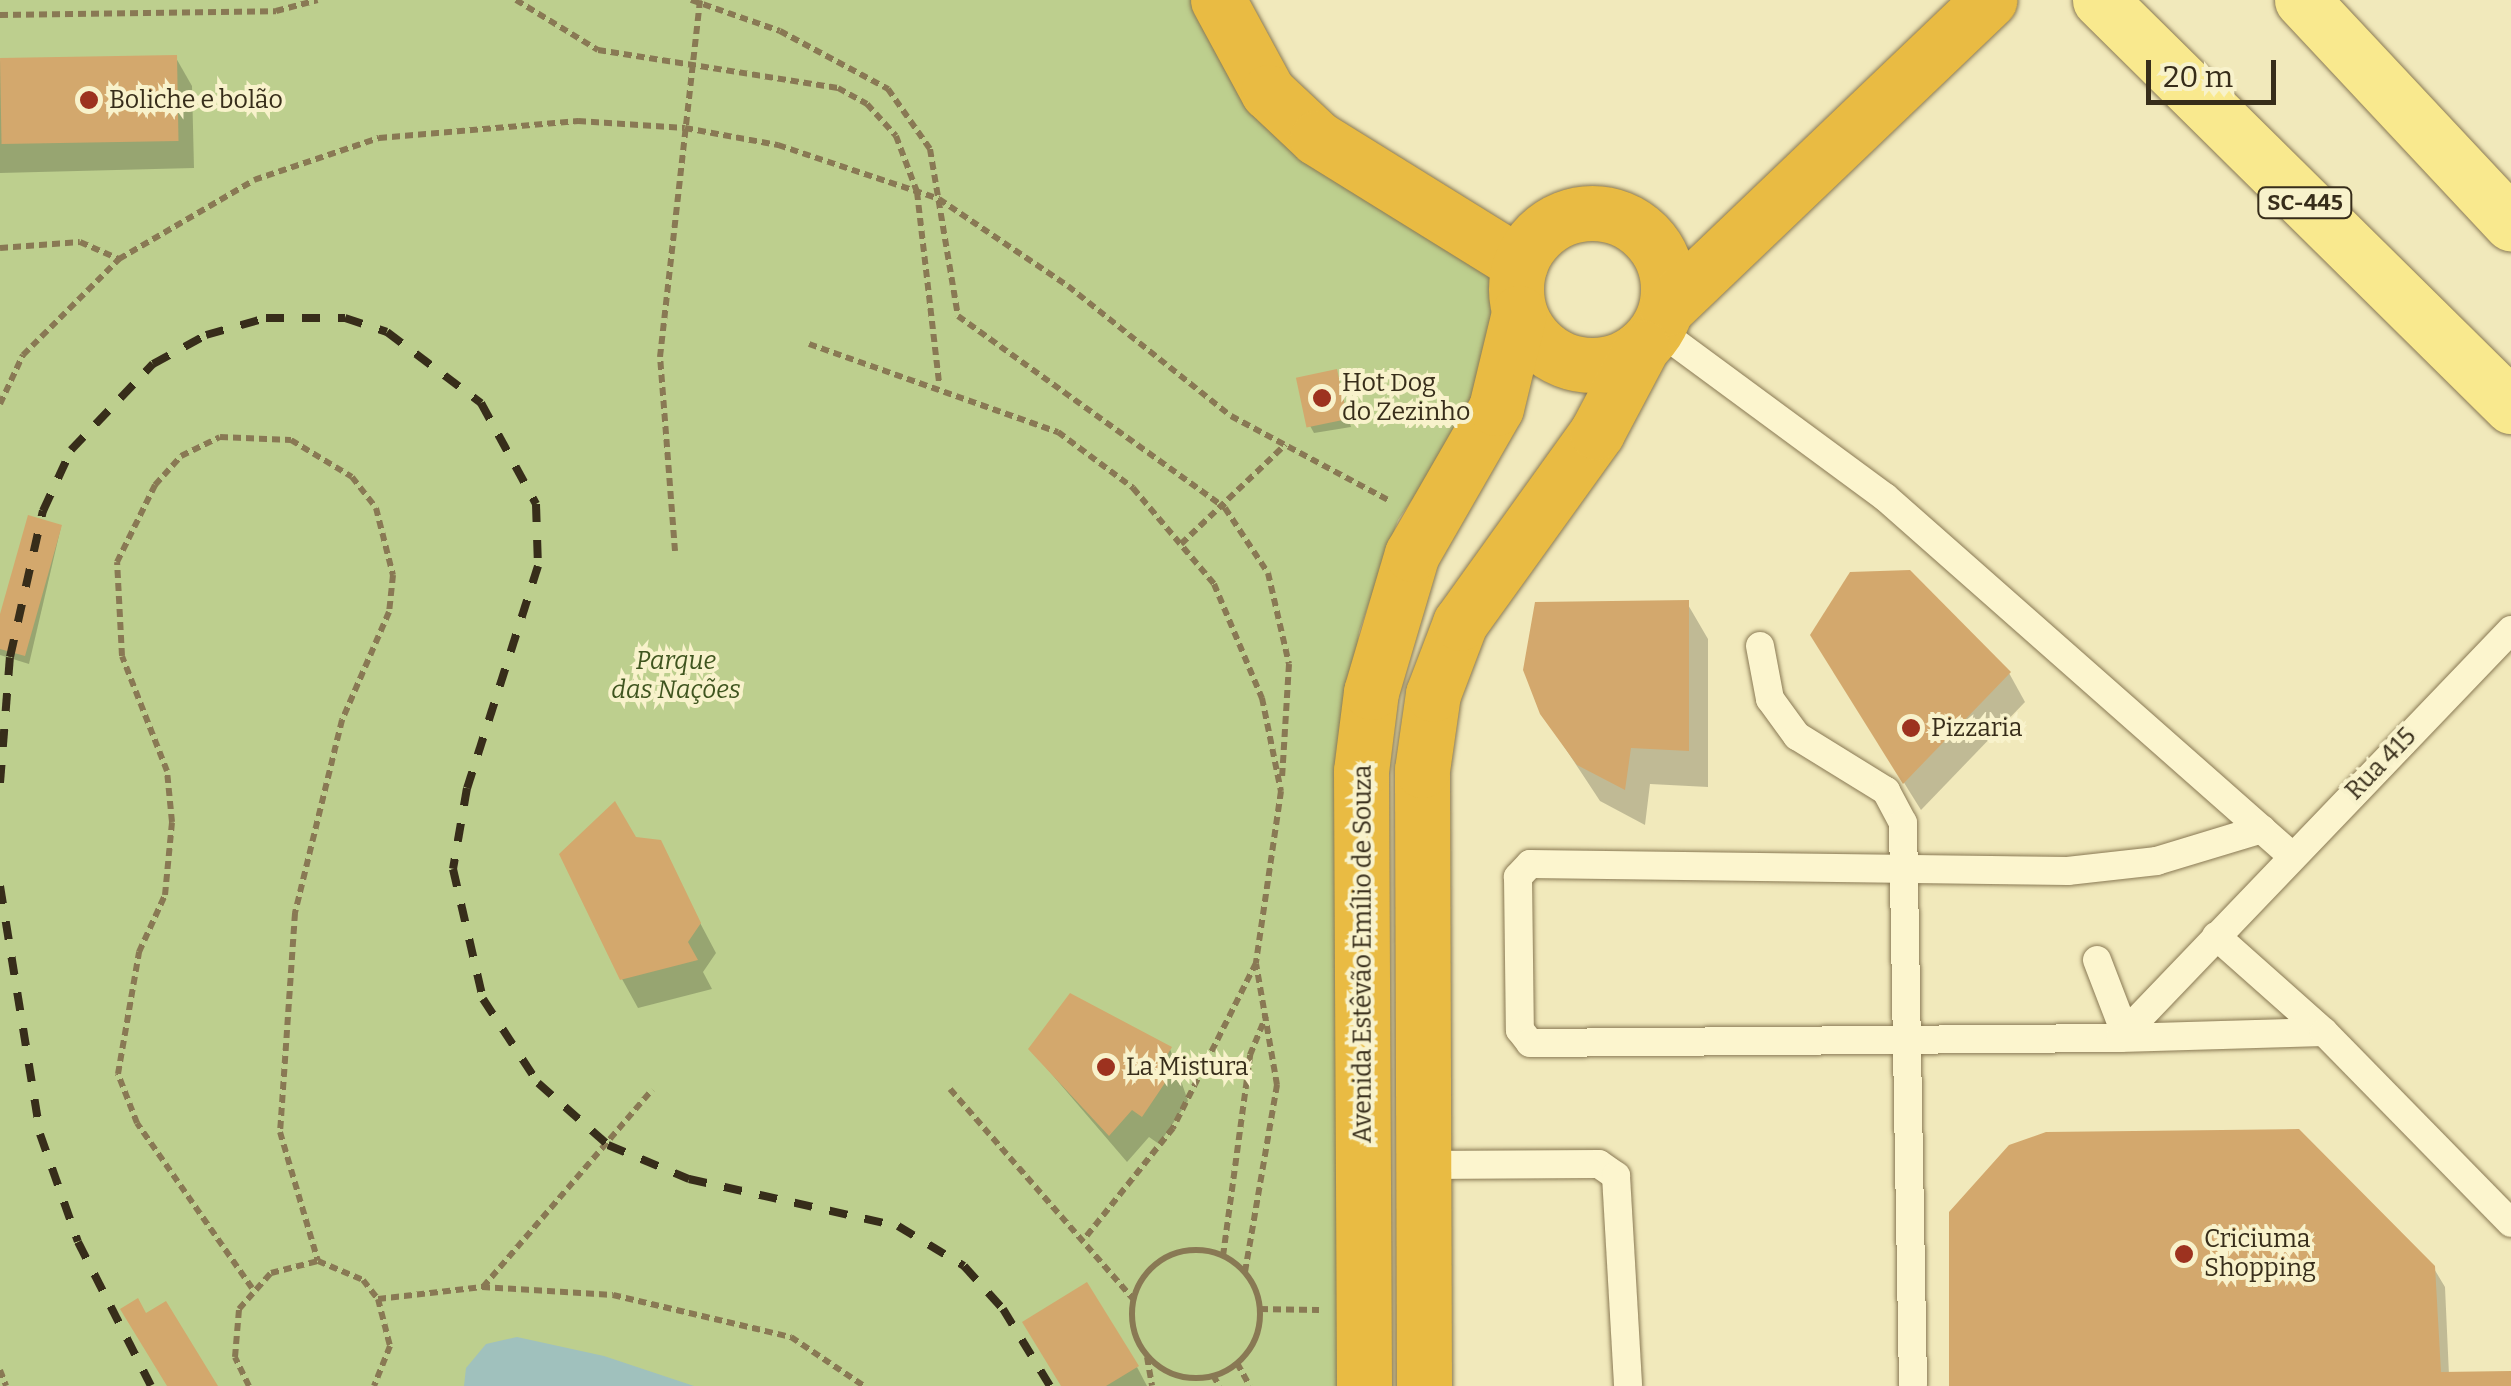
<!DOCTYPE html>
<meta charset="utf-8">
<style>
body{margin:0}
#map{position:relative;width:2511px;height:1386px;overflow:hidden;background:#f1e9bb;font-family:Bitter,serif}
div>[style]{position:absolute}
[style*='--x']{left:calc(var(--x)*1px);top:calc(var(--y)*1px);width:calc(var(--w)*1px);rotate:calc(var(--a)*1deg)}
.green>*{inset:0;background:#bdcf8e}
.water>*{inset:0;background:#a0c1bd}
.shadow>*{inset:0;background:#0003}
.building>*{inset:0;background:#d3a86d;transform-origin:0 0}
.path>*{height:6px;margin-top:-3px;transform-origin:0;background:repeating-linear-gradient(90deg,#897954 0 8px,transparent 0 13px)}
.path>.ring{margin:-3px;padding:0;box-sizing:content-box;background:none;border:6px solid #897954;border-radius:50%}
.roads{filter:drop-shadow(0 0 2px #897954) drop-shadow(0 0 2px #897954)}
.lane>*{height:28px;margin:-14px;padding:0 14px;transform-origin:14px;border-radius:14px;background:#fcf5ce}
.primary>*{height:55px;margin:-27.5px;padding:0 27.5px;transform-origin:27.5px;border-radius:27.5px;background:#f9e98e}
.highway>*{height:55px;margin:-27.5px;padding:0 27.5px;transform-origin:27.5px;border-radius:27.5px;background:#e9bb43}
.highway>.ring{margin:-27.5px;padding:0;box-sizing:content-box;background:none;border:55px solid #e9bb43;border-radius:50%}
.rail>*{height:8px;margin-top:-4px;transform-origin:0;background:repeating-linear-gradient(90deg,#372d1a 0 18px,transparent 0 36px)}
.dots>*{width:28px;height:28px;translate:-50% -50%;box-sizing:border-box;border:5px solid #f8f2cb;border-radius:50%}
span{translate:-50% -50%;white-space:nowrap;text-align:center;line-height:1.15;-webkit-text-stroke:8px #f8f2cb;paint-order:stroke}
.shield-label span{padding:2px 8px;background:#f8f2cb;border:2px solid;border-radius:8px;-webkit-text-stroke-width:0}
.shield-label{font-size:22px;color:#372d1a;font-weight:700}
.poi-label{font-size:25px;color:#372d1a}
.left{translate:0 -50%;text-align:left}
.park-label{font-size:25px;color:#3f551f;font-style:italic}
.street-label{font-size:25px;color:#372d1a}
.scale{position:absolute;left:2146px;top:60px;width:130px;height:45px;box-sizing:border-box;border:5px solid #372d1a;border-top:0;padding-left:12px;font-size:30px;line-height:35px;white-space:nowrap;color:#372d1a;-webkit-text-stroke:8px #f8f2cb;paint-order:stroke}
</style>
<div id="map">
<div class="green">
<div style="clip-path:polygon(0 0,1203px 0,1497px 265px,1514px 308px,1482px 399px,1398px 520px,1359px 632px,1341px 807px,1350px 1386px,0 1386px)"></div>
</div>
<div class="water">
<div style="clip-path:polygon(517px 1337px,604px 1356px,694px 1386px,464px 1386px,466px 1368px,486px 1344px)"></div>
</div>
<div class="shadow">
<div style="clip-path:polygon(176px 58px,192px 86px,194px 168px,0 173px,0 61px)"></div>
<div style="clip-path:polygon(1336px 372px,1351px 427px,1314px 433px,1309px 424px)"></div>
<div style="clip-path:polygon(61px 527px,29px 664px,0 655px,0 623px)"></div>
<div style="clip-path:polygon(1687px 603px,1708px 639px,1708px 787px,1650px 784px,1645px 825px,1600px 801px,1542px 713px)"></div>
<div style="clip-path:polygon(1830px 664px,2009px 673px,2025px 702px,1921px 810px)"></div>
<div style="clip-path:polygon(635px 840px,671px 868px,716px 953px,703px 972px,712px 989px,638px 1008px,622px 979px)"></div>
<div style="clip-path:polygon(1170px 1049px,1188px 1101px,1159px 1144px,1149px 1137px,1127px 1162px,1031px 1050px)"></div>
<div style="clip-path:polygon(2433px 1267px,2445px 1287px,2449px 1375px,2511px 1373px,2511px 1386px,1952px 1386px)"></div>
<div style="clip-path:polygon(1137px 1367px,1147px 1386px,1064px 1386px)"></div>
</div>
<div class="building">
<div style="left:177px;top:55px;width:86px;height:177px;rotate:89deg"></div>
<div style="left:1337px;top:369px;width:51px;height:42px;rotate:78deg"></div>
<div style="clip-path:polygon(28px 515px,62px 525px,25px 656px,0 649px,0 614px)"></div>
<div style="clip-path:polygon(1910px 570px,2011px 672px,1903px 784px,1810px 635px,1850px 572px)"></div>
<div style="clip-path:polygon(1689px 600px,1689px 751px,1631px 748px,1625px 790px,1577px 765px,1540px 714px,1523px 670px,1535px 602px)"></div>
<div style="clip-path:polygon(615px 801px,636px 837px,661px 840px,701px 923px,688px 942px,698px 960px,620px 980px,559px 854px)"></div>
<div style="clip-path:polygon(1070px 993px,1172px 1047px,1163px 1062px,1173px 1071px,1142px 1117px,1132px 1110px,1109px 1136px,1028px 1049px)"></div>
<div style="clip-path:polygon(2299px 1129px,2435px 1266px,2441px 1372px,2511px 1371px,2511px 1386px,1949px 1386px,1949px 1212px,2009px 1145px,2046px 1132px)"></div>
<div style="clip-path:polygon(1087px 1282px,1139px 1366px,1106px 1386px,1061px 1386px,1022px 1322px)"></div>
<div style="clip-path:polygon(138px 1298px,146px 1313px,166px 1301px,218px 1386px,167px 1386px,120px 1309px)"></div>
</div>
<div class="path">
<div style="--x:516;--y:0;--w:96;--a:31.4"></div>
<div style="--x:598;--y:50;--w:243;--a:9"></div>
<div style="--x:838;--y:88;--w:33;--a:29"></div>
<div style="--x:867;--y:104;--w:43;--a:47.8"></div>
<div style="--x:896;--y:136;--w:60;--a:69.4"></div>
<div style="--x:917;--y:192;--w:192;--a:83.4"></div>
<div style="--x:691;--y:0;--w:94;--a:19.2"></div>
<div style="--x:780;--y:31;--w:123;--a:28.2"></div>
<div style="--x:888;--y:89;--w:73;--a:55"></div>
<div style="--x:930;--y:149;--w:169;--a:80.5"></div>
<div style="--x:958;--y:316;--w:329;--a:35.7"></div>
<div style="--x:1225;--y:508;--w:78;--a:56.5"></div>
<div style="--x:1268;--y:573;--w:93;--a:77"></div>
<div style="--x:1289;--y:664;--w:116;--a:93.5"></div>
<div style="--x:0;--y:15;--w:276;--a:-0.8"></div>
<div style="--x:276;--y:11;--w:43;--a:-14.7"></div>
<div style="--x:0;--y:248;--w:80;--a:-4.3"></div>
<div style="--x:80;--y:242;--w:43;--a:23.6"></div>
<div style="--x:809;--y:344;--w:264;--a:19.5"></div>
<div style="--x:1058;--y:432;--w:94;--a:36.7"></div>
<div style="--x:1133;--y:488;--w:126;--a:49.8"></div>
<div style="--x:1214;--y:584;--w:124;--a:67.2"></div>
<div style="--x:1262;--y:698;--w:95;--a:78.5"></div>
<div style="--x:1281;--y:791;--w:174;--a:98.3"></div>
<div style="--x:1256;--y:963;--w:185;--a:116.7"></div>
<div style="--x:1173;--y:1128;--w:142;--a:128.7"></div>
<div style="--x:0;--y:404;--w:54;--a:-64.9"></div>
<div style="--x:23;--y:355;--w:136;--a:-45"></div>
<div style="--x:119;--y:259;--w:156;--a:-30.3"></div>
<div style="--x:254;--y:180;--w:132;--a:-18.6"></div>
<div style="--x:379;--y:138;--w:200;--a:-4.9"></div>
<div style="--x:578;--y:121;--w:107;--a:3.7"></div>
<div style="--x:685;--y:128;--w:95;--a:10.4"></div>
<div style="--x:778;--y:145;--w:170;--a:18.5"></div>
<div style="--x:939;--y:199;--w:156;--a:34"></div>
<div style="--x:1068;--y:286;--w:208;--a:38.6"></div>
<div style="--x:1231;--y:416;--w:180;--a:28.1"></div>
<div style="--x:1181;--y:544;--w:144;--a:-43.6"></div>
<div style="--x:675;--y:551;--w:195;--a:-94.4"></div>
<div style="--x:660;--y:357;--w:359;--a:-83.6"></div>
<div style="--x:950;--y:1089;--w:279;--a:48.9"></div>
<div class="ring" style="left:1132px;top:1250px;width:122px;height:122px"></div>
<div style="--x:1223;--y:1256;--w:203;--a:-82.3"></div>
<div style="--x:1250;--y:1055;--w:42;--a:-67.7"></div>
<div style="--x:1245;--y:1272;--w:190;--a:-80.3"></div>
<div style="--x:1277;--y:1085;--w:123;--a:-99.8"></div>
<div style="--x:483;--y:1287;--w:260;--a:-49.4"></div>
<div style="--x:252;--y:1288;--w:201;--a:-124.9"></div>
<div style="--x:137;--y:1123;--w:53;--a:-111.2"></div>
<div style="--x:118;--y:1074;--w:124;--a:-80.2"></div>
<div style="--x:139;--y:952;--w:63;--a:-65.5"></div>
<div style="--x:165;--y:895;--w:73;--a:-84.5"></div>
<div style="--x:172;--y:822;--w:51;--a:-95.6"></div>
<div style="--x:167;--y:771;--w:123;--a:-111.4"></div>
<div style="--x:122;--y:656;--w:94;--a:-93"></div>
<div style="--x:117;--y:562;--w:86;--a:-63.7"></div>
<div style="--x:155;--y:485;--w:39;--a:-48"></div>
<div style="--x:181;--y:456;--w:43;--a:-26"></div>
<div style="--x:220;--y:437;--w:71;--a:2.4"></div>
<div style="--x:291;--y:440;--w:71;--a:31.2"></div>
<div style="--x:352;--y:477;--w:39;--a:52"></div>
<div style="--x:376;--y:508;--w:69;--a:75.8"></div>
<div style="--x:393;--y:575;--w:37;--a:96"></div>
<div style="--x:389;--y:612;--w:118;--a:113.5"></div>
<div style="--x:342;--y:720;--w:199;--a:103.7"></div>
<div style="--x:295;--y:913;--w:220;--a:93.9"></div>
<div style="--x:280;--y:1132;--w:134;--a:73.6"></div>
<div style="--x:378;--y:1299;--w:105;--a:-6.6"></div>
<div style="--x:482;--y:1287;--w:131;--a:3.5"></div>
<div style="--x:613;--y:1295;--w:183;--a:13.3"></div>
<div style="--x:791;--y:1337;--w:88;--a:33.9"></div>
<div style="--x:1260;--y:1309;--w:59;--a:1"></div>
<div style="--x:1147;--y:1357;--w:29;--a:80"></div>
<div style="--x:1237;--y:1363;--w:26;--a:61"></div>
<div style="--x:0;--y:1370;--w:17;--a:69"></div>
<div style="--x:1213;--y:1375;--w:13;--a:61"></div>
<div style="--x:249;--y:1386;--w:32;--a:-116"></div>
<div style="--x:235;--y:1357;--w:48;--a:-85.2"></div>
<div style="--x:239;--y:1309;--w:48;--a:-48.4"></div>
<div style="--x:271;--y:1273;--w:49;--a:-14.3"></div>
<div style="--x:318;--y:1261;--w:49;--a:22.9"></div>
<div style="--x:363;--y:1280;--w:24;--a:52"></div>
<div style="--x:378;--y:1299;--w:49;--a:75.7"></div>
<div style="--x:390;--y:1346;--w:43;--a:111.8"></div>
</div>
<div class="roads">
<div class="lane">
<div style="--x:1657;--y:329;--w:283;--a:36.4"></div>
<div style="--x:1885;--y:497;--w:543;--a:41.41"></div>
<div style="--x:1760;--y:646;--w:54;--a:79.3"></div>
<div style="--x:1770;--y:699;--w:46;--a:53.9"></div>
<div style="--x:1797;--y:736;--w:105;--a:31.7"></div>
<div style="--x:1886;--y:791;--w:36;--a:62"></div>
<div style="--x:1903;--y:823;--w:562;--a:88.98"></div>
<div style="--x:2262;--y:829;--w:110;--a:163.1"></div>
<div style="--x:2157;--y:861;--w:90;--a:173.6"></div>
<div style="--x:2068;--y:871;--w:538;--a:-179.25"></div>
<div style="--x:1530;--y:864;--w:18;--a:133"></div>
<div style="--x:1518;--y:877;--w:153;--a:89.3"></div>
<div style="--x:1520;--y:1030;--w:16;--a:52"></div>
<div style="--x:1530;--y:1043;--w:590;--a:-0.49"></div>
<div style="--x:2120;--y:1038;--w:565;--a:-46.22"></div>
<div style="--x:2216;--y:936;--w:144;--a:41.6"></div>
<div style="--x:2097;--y:960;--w:78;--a:69"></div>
<div style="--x:2120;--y:1038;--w:204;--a:-1.7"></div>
<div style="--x:2324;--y:1032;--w:267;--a:45.6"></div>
<div style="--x:1423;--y:1165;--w:176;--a:-0.3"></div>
<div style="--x:1599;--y:1164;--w:21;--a:35"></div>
<div style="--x:1616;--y:1176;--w:210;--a:86.7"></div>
</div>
<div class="primary">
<div style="--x:2100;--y:0;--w:578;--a:44.65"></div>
<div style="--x:2302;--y:0;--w:306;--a:46.9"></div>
</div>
<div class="highway">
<div style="--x:1218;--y:0;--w:105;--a:61.5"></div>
<div style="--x:1268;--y:92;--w:67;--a:43.2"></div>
<div style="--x:1317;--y:138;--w:239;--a:31.8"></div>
<div class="ring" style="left:1516px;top:213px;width:97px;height:97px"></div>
<div style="--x:1667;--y:308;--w:446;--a:-43.7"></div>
<div style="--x:1364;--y:1386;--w:615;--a:-90.28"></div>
<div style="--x:1361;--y:771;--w:80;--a:-82.8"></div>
<div style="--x:1371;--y:692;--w:144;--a:-73.5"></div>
<div style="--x:1412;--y:554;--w:168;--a:-60.1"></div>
<div style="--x:1496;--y:408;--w:98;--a:-76.4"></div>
<div style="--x:1424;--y:1386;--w:616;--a:-90.19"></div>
<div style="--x:1422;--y:770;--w:77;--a:-81.8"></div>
<div style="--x:1433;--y:694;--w:76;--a:-69.2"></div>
<div style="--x:1460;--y:623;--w:235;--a:-54.3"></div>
<div style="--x:1597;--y:432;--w:96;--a:-62.1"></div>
</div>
</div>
<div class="rail">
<div style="--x:0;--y:783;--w:126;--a:-85.5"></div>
<div style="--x:10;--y:657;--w:150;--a:-77.3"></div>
<div style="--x:43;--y:511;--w:67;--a:-65.3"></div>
<div style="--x:71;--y:450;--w:119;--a:-46.4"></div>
<div style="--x:153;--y:364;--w:60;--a:-28.7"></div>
<div style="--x:206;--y:335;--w:62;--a:-15.8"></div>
<div style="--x:266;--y:318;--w:79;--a:0"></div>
<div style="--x:345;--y:318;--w:44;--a:18.4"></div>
<div style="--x:387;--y:332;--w:118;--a:37.1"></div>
<div style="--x:481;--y:403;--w:115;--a:61.4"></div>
<div style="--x:536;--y:504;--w:62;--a:88.2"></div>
<div style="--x:538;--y:566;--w:233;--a:107.7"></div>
<div style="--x:467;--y:788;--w:82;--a:99.8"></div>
<div style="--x:453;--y:869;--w:133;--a:77"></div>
<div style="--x:483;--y:999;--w:100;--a:56.8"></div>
<div style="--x:538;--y:1083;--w:94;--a:41.5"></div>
<div style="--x:608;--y:1145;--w:88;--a:22.8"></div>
<div style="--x:689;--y:1179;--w:214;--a:12.7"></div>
<div style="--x:898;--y:1226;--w:77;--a:31.2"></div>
<div style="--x:964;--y:1266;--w:58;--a:47.8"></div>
<div style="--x:1003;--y:1309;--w:90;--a:58.6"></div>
<div style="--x:0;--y:886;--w:251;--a:80.8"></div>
<div style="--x:40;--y:1134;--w:114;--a:70.6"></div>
<div style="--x:78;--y:1242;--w:161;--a:63.1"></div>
</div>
<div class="dots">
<div style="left:89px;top:100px;background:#9d321f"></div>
<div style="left:1322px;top:398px;background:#9d321f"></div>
<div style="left:1911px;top:728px;background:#9d321f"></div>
<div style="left:1106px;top:1067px;background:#9d321f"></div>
<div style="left:2184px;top:1254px;background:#9d321f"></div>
</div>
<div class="shield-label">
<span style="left:2305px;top:203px">SC-445</span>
</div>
<div class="poi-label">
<span class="left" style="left:109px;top:100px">Boliche e bolão</span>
<span class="left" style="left:1342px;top:398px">Hot Dog<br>do Zezinho</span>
<span class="left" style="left:1931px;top:728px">Pizzaria</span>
<span class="left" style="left:1126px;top:1067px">La Mistura</span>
<span class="left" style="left:2204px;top:1254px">Criciuma<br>Shopping</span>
</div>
<div class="park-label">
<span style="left:676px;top:676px">Parque<br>das Nações</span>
</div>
<div class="street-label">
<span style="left:2381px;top:764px;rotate:-46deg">Rua 415</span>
<span style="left:1363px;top:954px;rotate:-90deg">Avenida Estêvão Emílio de Souza</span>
</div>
<div class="scale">20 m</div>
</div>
